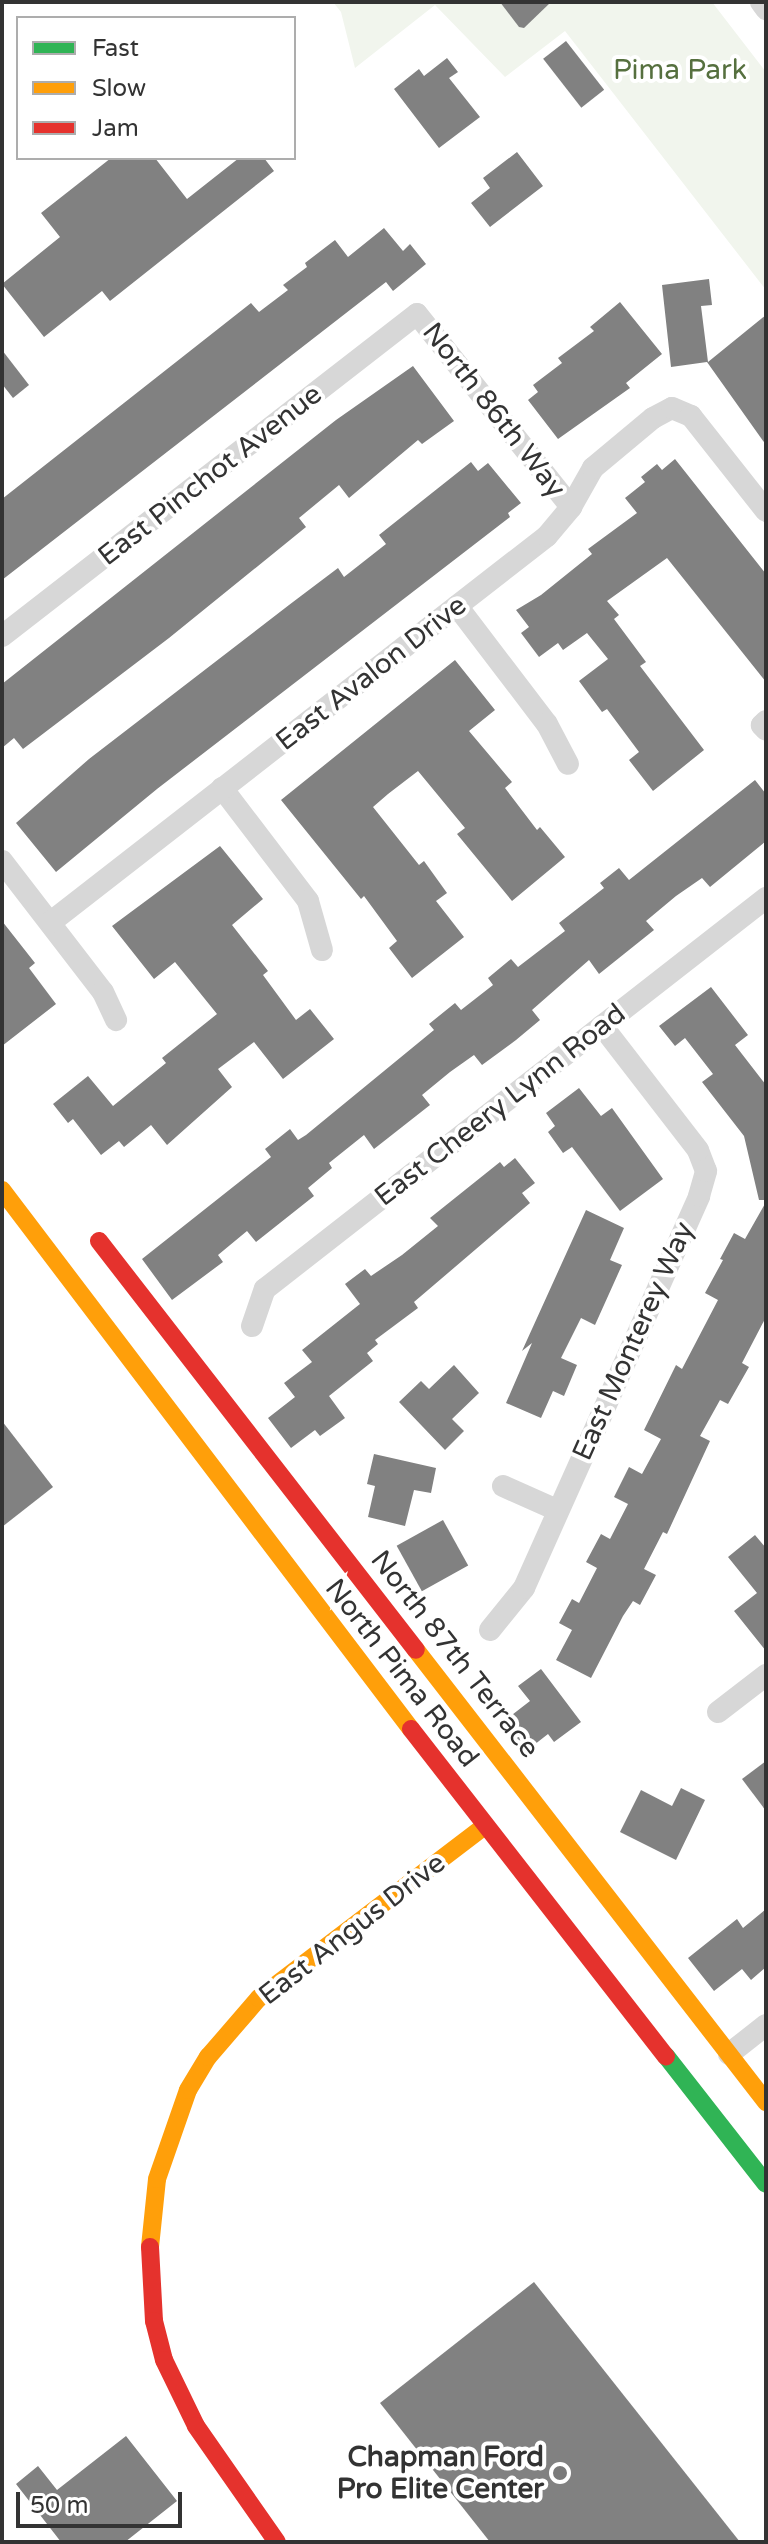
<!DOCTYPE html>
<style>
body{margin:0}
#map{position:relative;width:768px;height:2544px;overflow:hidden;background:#fff;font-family:"Varela Round",sans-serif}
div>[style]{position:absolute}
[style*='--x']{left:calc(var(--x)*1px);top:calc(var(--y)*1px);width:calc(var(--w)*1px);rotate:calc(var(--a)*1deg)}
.green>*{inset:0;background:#f1f5ed}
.building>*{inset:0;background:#818181;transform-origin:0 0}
.street>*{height:22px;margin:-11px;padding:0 11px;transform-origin:11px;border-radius:11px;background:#d7d7d7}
.fast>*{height:18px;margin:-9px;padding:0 9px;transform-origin:9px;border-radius:9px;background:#30b455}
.slow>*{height:18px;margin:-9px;padding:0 9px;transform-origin:9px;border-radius:9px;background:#ff9f0a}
.jam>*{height:18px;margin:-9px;padding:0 9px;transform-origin:9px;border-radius:9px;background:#e5322d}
.dots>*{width:22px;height:22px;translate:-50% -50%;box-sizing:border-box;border:4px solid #fff;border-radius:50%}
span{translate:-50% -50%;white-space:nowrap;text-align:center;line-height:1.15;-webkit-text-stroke:8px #fff;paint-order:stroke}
.park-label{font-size:28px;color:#56703f}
.street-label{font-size:28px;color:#333}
.poi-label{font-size:28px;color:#333;font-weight:700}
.right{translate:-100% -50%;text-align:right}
.frame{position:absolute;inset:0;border:4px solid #333;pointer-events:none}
.legend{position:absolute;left:16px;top:16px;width:280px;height:144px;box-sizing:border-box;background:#fff;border:2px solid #adadad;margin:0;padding:10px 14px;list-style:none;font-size:24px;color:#333}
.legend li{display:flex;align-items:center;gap:16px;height:40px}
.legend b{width:40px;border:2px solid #adadad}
.scale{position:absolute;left:16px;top:2492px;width:166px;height:36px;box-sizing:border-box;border:4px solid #333;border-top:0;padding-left:10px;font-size:24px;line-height:28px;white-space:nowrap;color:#333;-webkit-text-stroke:6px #fff;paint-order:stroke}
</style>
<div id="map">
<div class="green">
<div style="clip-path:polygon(333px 2px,712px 2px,766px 72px,766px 290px,565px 31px,505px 77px,435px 5px,355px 68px,341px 12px)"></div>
</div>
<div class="building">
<div style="clip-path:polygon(500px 2px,551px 2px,524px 28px,519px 27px)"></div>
<div style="left:566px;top:41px;width:62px;height:29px;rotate:52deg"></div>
<div style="clip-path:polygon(447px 58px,458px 72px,449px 78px,480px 117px,439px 148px,394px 89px,419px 69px,424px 76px)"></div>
<div style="clip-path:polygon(517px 152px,543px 186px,490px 227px,471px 203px,490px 188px,483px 178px)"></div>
<div style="clip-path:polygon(111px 158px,155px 158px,187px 199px,239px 158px,264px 158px,274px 171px,110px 301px,102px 291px,44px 337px,2px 284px,60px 237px,41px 213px)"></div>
<div style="clip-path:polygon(384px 228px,403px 251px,410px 244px,426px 264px,393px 291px,386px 282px,2px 580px,2px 499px,251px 303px,259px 312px,288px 290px,283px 285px,307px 267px,305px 263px,335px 240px,348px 257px)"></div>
<div style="clip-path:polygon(709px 279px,712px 305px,701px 306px,708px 362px,766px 315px,766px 445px,707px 362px,671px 367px,662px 285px)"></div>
<div style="clip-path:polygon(620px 302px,662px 354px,626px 383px,630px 388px,558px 439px,528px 400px,538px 392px,533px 385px,562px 363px,558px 358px,594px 331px,590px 327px)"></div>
<div style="clip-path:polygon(2px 350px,29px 385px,13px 398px,2px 384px)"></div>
<div style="clip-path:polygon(413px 366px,454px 421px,422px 444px,418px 440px,349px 498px,339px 485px,299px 518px,306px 527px,169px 638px,23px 749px,14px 738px,2px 748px,2px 684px,336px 420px)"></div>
<div style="clip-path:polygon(675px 459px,766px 574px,766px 682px,667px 558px,607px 601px,619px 615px,614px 619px,646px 662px,640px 666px,704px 750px,653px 791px,629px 760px,639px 752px,607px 709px,602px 712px,579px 681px,608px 659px,587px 633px,563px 650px,558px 643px,539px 657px,521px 633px,529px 627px,516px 610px,541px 595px,592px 554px,588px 549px,637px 513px,625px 498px,645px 482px,641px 477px,657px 464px,662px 470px)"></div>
<div style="clip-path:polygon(471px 462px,478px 471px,488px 463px,521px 503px,508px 513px,510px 517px,157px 789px,56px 872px,16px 823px,89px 759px,289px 605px,338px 568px,344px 577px,386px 544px,379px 535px)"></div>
<div style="clip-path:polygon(455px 660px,495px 710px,469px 731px,512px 782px,505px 788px,537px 830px,540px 827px,565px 857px,512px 901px,457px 834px,465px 828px,418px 771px,388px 794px,373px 807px,419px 865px,424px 861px,447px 893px,436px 901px,464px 937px,412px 978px,389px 948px,397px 941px,364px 896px,361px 899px,281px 800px)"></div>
<div style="clip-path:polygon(755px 780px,766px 794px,766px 841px,710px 887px,702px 878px,676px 896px,646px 921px,654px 930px,599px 974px,589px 960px,532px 1010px,540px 1020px,516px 1040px,482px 1065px,474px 1055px,450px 1072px,422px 1095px,430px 1105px,374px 1149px,364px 1135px,329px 1163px,332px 1168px,308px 1188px,314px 1196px,256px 1242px,247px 1231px,218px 1255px,223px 1262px,172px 1300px,142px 1259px,271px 1157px,265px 1149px,290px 1129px,298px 1140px,306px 1135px,434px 1030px,429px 1024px,455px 1003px,461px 1010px,493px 985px,488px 978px,511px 959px,518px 967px,565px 931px,559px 923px,604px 888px,600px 883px,619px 868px,629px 880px)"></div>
<div style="clip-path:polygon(220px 846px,263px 899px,232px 925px,268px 971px,263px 975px,296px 1020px,310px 1009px,334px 1039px,283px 1079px,254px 1042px,218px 1069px,232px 1087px,167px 1145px,151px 1125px,124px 1147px,119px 1141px,101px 1155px,73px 1119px,68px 1123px,53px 1104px,88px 1076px,113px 1106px,166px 1063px,162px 1058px,217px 1014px,175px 962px,154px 979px,112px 926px)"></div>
<div style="clip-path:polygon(2px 921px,35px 963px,29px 968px,56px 1004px,2px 1046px)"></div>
<div style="clip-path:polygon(711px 987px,748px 1035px,735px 1045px,766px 1085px,766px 1200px,759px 1200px,744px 1136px,702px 1082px,713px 1074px,685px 1038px,675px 1046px,659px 1026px)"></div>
<div style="clip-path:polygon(579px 1088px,601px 1116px,612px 1108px,663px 1179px,620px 1211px,572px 1147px,563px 1153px,548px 1132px,555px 1126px,546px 1113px)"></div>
<div style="clip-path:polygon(515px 1158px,535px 1183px,522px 1193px,530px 1203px,414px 1302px,418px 1308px,375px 1340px,378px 1344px,367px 1353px,373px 1361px,329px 1396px,345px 1418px,320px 1436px,315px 1430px,291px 1448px,268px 1418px,295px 1397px,284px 1383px,312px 1362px,302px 1350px,360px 1304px,345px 1284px,365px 1269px,371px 1276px,402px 1255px,438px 1226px,430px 1218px,500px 1162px,504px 1167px)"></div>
<div style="clip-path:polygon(766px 1202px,766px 1317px,742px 1363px,749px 1367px,728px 1404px,720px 1400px,700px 1436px,710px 1441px,667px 1534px,663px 1532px,644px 1569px,656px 1575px,640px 1605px,633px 1601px,623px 1616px,591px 1678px,556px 1660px,572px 1630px,559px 1623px,572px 1599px,579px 1603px,597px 1568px,586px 1562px,601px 1534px,610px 1539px,628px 1504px,614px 1497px,629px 1467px,642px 1474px,661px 1439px,644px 1430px,676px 1365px,682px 1369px,718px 1300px,705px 1293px,723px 1260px,720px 1259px,734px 1233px,745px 1239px)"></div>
<div style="clip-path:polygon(586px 1210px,624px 1228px,610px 1260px,622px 1265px,595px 1325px,581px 1318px,561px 1358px,577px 1365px,564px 1396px,553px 1391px,541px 1418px,506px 1403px,532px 1343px,522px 1351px)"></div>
<div style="clip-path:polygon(454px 1365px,479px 1393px,452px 1419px,464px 1431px,445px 1450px,399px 1402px,421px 1381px,429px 1389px)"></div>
<div style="clip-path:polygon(2px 1421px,53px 1487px,2px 1527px)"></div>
<div style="clip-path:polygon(374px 1454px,436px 1468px,431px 1493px,414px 1490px,405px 1526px,368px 1517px,375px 1486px,367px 1484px)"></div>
<div style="left:443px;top:1520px;width:52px;height:53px;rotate:61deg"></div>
<div style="clip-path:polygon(755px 1535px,766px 1548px,766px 1651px,734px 1611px,757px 1593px,728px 1557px)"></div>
<div style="clip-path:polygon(541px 1669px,581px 1722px,554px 1742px,548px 1734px,525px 1752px,503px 1722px,530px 1701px,518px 1686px)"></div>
<div style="clip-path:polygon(766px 1761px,766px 1811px,742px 1779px)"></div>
<div style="clip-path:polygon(681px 1788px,705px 1800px,676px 1860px,620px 1832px,641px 1790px,672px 1806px)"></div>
<div style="clip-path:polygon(766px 1909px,766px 1967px,751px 1980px,742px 1969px,714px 1991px,688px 1958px,737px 1919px,743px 1928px)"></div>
<div style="clip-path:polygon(534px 2282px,740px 2542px,490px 2542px,380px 2403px)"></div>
<div style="clip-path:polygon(126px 2436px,177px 2501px,125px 2542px,61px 2542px,16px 2484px,38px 2466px,57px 2490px)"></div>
</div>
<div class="street">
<div style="--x:761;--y:2;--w:9;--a:54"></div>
<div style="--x:457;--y:606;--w:148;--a:52.7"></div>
<div style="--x:547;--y:724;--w:45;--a:62.3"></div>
<div style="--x:2;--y:636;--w:525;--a:-37.81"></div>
<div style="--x:417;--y:314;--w:247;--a:51.4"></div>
<div style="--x:766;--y:721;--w:6;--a:135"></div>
<div style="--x:762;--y:725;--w:6;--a:51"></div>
<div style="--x:222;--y:788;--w:142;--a:52.7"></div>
<div style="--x:308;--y:901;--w:51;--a:74.1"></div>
<div style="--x:2;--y:861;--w:165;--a:52.4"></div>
<div style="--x:103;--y:992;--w:31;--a:65"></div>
<div style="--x:51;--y:922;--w:628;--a:-37.89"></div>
<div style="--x:547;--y:536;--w:38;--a:-50"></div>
<div style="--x:571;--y:507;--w:45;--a:-60.6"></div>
<div style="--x:593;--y:468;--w:78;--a:-39.8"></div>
<div style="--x:653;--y:418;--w:21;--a:-28"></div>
<div style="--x:672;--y:408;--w:21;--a:23"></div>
<div style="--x:691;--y:416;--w:121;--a:51.7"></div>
<div style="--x:252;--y:1326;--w:39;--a:-71"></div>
<div style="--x:265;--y:1289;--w:636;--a:-37.97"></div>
<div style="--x:503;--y:1486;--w:59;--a:24"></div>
<div style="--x:490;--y:1630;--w:54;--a:-51"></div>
<div style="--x:524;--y:1588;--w:429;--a:-65.9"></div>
<div style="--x:699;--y:1196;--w:26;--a:-74"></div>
<div style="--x:706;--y:1171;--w:22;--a:-111"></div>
<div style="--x:698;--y:1150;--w:157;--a:-127.7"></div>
<div style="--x:718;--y:1712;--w:61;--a:-37.6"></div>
<div style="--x:729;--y:2054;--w:47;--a:-38.1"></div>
</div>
<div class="fast">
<div style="--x:666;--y:2056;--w:162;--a:52"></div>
</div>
<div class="slow">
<div style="--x:2;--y:1190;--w:677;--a:52.81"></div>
<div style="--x:416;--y:1650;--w:572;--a:52.25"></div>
<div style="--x:150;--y:2247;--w:68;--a:-84.1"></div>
<div style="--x:157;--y:2179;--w:94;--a:-70.8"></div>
<div style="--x:188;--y:2090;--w:39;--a:-59"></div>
<div style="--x:208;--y:2057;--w:78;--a:-49.2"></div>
<div style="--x:259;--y:1998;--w:284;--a:-37.3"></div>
</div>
<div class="jam">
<div style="--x:99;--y:1241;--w:517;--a:52.22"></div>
<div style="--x:411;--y:1729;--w:415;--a:52.1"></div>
<div style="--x:150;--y:2247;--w:74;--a:86.9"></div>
<div style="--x:154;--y:2321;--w:40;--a:75.6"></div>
<div style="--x:164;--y:2360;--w:73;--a:64.1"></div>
<div style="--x:196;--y:2426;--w:141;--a:55.1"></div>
</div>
<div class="dots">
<div style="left:560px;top:2473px;background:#7a7a7a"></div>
</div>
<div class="park-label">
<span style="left:680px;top:70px">Pima Park</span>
</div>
<div class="street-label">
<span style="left:494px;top:410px;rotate:52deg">North 86th Way</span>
<span style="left:210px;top:475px;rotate:-38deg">East Pinchot Avenue</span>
<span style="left:371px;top:673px;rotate:-38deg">East Avalon Drive</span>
<span style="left:500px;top:1105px;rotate:-38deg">East Cheery Lynn Road</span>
<span style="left:633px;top:1341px;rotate:-66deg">East Monterey Way</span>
<span style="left:455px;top:1654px;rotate:52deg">North 87th Terrace</span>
<span style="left:402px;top:1673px;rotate:52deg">North Pima Road</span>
<span style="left:352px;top:1929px;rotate:-38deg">East Angus Drive</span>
</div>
<div class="poi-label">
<span class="right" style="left:544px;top:2473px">Chapman Ford<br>Pro Elite Center</span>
</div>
<div class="frame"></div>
<ul class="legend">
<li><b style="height:10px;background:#30b455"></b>Fast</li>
<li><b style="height:10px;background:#ff9f0a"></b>Slow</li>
<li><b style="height:10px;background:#e5322d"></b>Jam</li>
</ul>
<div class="scale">50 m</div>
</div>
